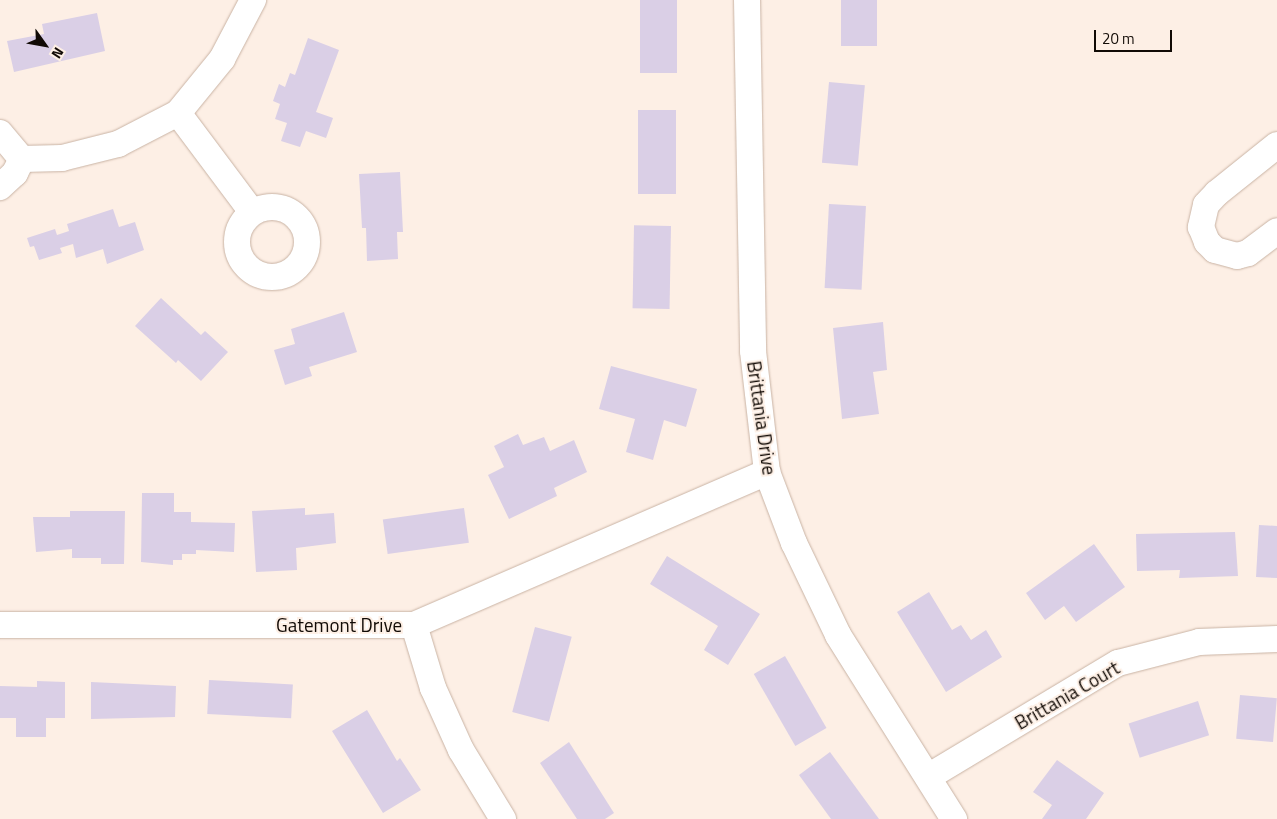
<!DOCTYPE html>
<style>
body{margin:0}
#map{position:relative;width:1277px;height:819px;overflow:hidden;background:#fdefe5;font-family:"Titillium Web",sans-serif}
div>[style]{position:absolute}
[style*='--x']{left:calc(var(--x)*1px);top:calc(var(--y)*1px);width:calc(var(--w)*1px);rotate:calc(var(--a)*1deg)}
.building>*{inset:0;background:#dacfe6;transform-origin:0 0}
.roads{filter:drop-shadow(0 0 1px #c9b3a4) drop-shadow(0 0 1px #c9b3a4)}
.minor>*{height:26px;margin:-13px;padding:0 13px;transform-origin:13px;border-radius:13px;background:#fff}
.minor>.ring{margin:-13px;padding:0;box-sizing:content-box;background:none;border:26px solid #fff;border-radius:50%}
span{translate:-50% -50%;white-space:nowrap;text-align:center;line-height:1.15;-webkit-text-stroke:4px #fdefe5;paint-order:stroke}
.street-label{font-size:19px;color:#110a05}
.north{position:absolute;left:20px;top:20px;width:50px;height:50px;-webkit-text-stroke:4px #fdefe5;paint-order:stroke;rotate:122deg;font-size:14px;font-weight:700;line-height:20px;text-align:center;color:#110a05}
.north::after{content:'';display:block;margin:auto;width:18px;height:22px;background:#110a05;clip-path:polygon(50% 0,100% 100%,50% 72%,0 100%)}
.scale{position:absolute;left:1094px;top:30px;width:78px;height:22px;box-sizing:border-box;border:2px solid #110a05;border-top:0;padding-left:6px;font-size:15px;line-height:18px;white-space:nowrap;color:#110a05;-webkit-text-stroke:4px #fdefe5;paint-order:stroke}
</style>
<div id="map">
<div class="building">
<div style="left:640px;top:0;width:37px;height:73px"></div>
<div style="left:841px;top:0;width:36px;height:46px"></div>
<div style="clip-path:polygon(97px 13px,105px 51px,14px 72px,7px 41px,44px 34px,42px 24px)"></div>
<div style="clip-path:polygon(308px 38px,339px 50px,316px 112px,333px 118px,326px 138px,306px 131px,300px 147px,281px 141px,287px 123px,275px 119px,280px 104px,273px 101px,279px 84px,285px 87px,290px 73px,295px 75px)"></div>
<div style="left:829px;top:82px;width:36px;height:81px;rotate:5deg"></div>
<div style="left:638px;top:110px;width:38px;height:84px"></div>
<div style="clip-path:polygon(400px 172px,403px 232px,397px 232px,398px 259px,367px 261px,366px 228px,362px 228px,359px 174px)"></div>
<div style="left:829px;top:204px;width:37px;height:84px;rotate:3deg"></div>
<div style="clip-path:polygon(113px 209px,119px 227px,135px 222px,144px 250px,107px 264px,103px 249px,76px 258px,73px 244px,60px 248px,62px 253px,39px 260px,34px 246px,30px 247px,27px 238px,55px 229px,57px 235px,69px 231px,67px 224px)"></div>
<div style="left:671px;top:226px;width:83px;height:37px;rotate:91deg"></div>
<div style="clip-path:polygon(161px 298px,201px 335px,205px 331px,228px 352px,201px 381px,178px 360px,176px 363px,135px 326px)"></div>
<div style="clip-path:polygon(344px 312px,357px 352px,309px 367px,312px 376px,285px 385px,274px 350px,295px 344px,291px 329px)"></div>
<div style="clip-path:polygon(883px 322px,887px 370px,873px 372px,879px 414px,842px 419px,833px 328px)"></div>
<div style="clip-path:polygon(611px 366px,697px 389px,686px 427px,664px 420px,653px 460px,626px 452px,635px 419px,599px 409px)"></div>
<div style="clip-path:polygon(518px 434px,523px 445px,544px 437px,550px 451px,574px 440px,587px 472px,554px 488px,557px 496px,509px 519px,488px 475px,504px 467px,494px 446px)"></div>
<div style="clip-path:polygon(142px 493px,174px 493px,174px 512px,191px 512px,191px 522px,235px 523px,234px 552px,196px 550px,196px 554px,182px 554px,182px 560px,173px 560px,173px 565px,141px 562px)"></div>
<div style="clip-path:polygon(305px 508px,305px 515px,334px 513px,336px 543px,296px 548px,297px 570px,256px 572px,252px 511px)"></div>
<div style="left:464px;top:508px;width:35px;height:82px;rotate:82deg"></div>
<div style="clip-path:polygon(70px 511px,125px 511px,124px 564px,101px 564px,101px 558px,72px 558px,72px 549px,36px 552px,33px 517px,70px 517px)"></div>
<div style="clip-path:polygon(1259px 525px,1277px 526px,1277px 578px,1256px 577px)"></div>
<div style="clip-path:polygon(1235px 532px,1238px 576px,1179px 578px,1180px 570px,1137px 571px,1136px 534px)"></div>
<div style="clip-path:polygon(1094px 544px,1125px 587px,1076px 622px,1064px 606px,1045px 620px,1026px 593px)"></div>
<div style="clip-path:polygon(667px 556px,760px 614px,728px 665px,704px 650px,718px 626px,650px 584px)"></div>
<div style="clip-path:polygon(929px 592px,952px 630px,961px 625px,971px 640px,986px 630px,1002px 657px,946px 692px,897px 612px)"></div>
<div style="left:535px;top:627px;width:38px;height:88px;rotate:15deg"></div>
<div style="left:785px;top:656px;width:83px;height:36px;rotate:60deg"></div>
<div style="left:209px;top:680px;width:84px;height:34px;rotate:3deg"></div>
<div style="clip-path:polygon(37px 681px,65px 682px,65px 718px,46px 718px,46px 737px,16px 737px,16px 718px,0 718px,0 686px,37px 687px)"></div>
<div style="clip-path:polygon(91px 682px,176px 686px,175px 717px,91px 719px)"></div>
<div style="left:1240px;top:695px;width:37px;height:44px;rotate:5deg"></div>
<div style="left:1198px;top:701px;width:36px;height:73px;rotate:72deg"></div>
<div style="clip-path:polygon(367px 710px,397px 761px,400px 758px,421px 790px,383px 813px,332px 731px)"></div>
<div style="clip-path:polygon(569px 742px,614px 813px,605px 819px,577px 819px,540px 763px)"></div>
<div style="clip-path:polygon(830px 752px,879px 819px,831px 819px,799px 775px)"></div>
<div style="clip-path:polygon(1057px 760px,1104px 793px,1086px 819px,1042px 819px,1052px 805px,1033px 792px)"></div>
</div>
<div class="roads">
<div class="minor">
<div style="--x:747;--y:0;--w:351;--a:89"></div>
<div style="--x:753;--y:351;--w:122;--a:83.4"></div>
<div style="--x:767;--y:472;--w:76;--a:69.2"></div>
<div style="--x:794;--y:543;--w:102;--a:64.4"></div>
<div style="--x:838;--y:635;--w:218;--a:57.8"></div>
<div style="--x:178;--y:113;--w:124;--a:53.2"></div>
<div style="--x:0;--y:133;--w:34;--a:50"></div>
<div style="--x:22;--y:159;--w:16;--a:117"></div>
<div style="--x:15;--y:173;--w:21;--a:137"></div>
<div style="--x:1277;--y:145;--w:77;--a:141.3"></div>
<div style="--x:1217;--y:193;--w:16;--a:133"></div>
<div style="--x:1206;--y:205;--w:23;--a:103"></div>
<div style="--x:1201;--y:227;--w:16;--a:68"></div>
<div style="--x:1207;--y:242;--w:11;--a:45"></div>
<div style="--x:1215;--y:250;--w:23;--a:15"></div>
<div style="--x:1237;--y:256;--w:11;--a:-15"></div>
<div style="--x:1248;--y:253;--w:36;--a:-37"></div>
<div style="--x:22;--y:159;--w:40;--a:-1.4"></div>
<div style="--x:62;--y:158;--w:58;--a:-14"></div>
<div style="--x:118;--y:144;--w:68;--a:-27.3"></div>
<div style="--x:178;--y:113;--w:70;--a:-50.8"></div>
<div style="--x:222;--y:59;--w:67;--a:-62.3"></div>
<div class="ring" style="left:237px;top:207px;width:44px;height:44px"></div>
<div style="--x:0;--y:625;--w:414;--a:0"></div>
<div style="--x:414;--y:625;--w:385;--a:-23.4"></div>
<div style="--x:414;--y:625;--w:66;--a:73.2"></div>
<div style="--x:433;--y:688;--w:68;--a:65.7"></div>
<div style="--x:461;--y:750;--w:81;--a:58.7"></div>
<div style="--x:928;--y:777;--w:222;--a:-31"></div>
<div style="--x:1118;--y:663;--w:84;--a:-14.5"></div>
<div style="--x:1199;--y:642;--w:78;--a:-2.2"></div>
</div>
</div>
<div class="street-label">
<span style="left:762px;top:418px;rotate:82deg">Brittania Drive</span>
<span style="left:339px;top:625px">Gatemont Drive</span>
<span style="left:1067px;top:695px;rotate:-30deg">Brittania Court</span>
</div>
<div class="north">N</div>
<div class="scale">20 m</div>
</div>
